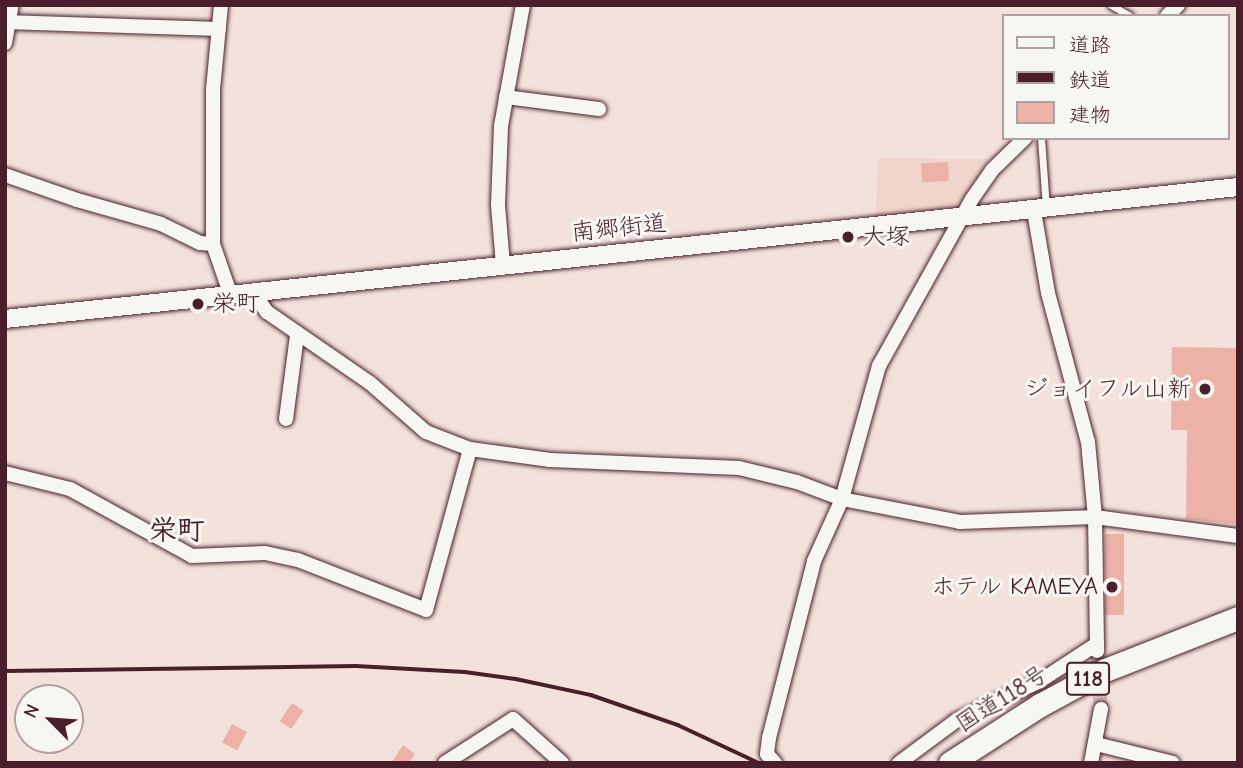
<!DOCTYPE html>
<meta charset="utf-8">
<style>
body{margin:0}
#map{position:relative;width:1243px;height:768px;overflow:hidden;background:#f3e2dc;font-family:"Comic Neue","Klee One",sans-serif}
div>[style]{position:absolute}
[style*='--x']{left:calc(var(--x)*1px);top:calc(var(--y)*1px);width:calc(var(--w)*1px);rotate:calc(var(--a)*1deg)}
.built>*{inset:0;background:#f1d4cc}
.building>*{inset:0;background:#ecb2a7;transform-origin:0 0}
.minor-tunnel>*{height:14px;margin-top:-7px;transform-origin:0;background:repeating-linear-gradient(90deg,#d1bbb9 0 14px,transparent 0 21px)}
.roads{filter:drop-shadow(0 0 2px #4a1f2b) drop-shadow(0 0 2px #4a1f2b)}
.service>*{height:7px;margin:-3.5px;padding:0 3.5px;transform-origin:3.5px;border-radius:3.5px;background:#f6f6f2}
.minor>*{height:14px;margin:-7px;padding:0 7px;transform-origin:7px;border-radius:7px;background:#f6f6f2}
.tertiary>*{height:18px;margin:-9px;padding:0 9px;transform-origin:9px;border-radius:9px;background:#f6f6f2}
.trunk>*{height:23px;margin:-11.5px;padding:0 11.5px;transform-origin:11.5px;border-radius:11.5px;background:#f6f6f2}
.rail>*{height:3.5px;margin:-1.75px;padding:0 1.75px;transform-origin:1.75px;border-radius:1.75px;background:#4a1f2b}
.dots>*{width:19px;height:19px;translate:-50% -50%;box-sizing:border-box;border:4px solid #f6f6f2;border-radius:50%}
span{translate:-50% -50%;white-space:nowrap;text-align:center;line-height:1.15;-webkit-text-stroke:6px #f6f6f2;paint-order:stroke}
.shield-label span{padding:2px 5px;background:#f6f6f2;border:2px solid;border-radius:5px;-webkit-text-stroke-width:0}
.shield-label{font-size:23px;color:#4a1f2b;font-weight:700}
.street-label{font-size:24px;color:#4a1f2b}
.poi-label{font-size:24px;color:#4a1f2b}
.left{translate:0 -50%;text-align:left}
.right{translate:-100% -50%;text-align:right}
.quarter-label{font-size:28px;color:#4a1f2b;font-weight:700}
.frame{position:absolute;inset:0;border:7px solid #4a1f2b;pointer-events:none}
.legend{position:absolute;left:1002px;top:14px;width:228px;height:126px;box-sizing:border-box;background:#f6f6f2;border:2px solid #b1a0a2;margin:0;padding:9px 12px;list-style:none;font-size:21px;color:#4a1f2b}
.legend li{display:flex;align-items:center;gap:14px;height:35px}
.legend b{width:35px;border:2px solid #b1a0a2}
.north{position:absolute;left:14px;top:684px;width:70px;height:70px;box-sizing:border-box;background:#f6f6f2;border:2px solid #b1a0a2;border-radius:50%;rotate:295deg;font-size:19px;font-weight:700;line-height:28px;text-align:center;color:#4a1f2b}
.north::after{content:'';display:block;margin:auto;width:24px;height:32px;background:#4a1f2b;clip-path:polygon(50% 0,100% 100%,50% 72%,0 100%)}
</style>
<div id="map">
<div class="built">
<div style="clip-path:polygon(878px 158px,988px 159px,958px 214px,875px 223px)"></div>
</div>
<div class="building">
<div style="left:948px;top:162px;width:19px;height:27px;rotate:87deg"></div>
<div style="clip-path:polygon(1172px 347px,1238px 348px,1238px 524px,1186px 519px,1187px 430px,1171px 430px)"></div>
<div style="left:1105px;top:534px;width:19px;height:81px"></div>
<div style="left:292px;top:703px;width:14px;height:22px;rotate:34deg"></div>
<div style="left:232px;top:724px;width:17px;height:21px;rotate:28deg"></div>
<div style="clip-path:polygon(403px 745px,415px 754px,409px 763px,391px 763px)"></div>
</div>
<div class="minor-tunnel">
<div style="--x:1097;--y:651;--w:58;--a:86.1"></div>
</div>
<div class="roads">
<div class="service">
<div style="--x:1111;--y:5;--w:22;--a:30"></div>
<div style="--x:1041;--y:138;--w:70;--a:85.9"></div>
</div>
<div class="minor">
<div style="--x:221;--y:5;--w:84;--a:95.4"></div>
<div style="--x:213;--y:89;--w:155;--a:90"></div>
<div style="--x:213;--y:244;--w:55;--a:70.9"></div>
<div style="--x:1167;--y:16;--w:16;--a:-45"></div>
<div style="--x:5;--y:22;--w:214;--a:1.9"></div>
<div style="--x:5;--y:43;--w:39;--a:-80"></div>
<div style="--x:506;--y:97;--w:94;--a:7.4"></div>
<div style="--x:5;--y:175;--w:76;--a:19.1"></div>
<div style="--x:77;--y:200;--w:87;--a:15.9"></div>
<div style="--x:161;--y:224;--w:43;--a:26"></div>
<div style="--x:200;--y:243;--w:13;--a:4"></div>
<div style="--x:1034;--y:211;--w:83;--a:80.3"></div>
<div style="--x:1048;--y:293;--w:154;--a:75"></div>
<div style="--x:1088;--y:442;--w:75;--a:84.7"></div>
<div style="--x:1095;--y:517;--w:134;--a:89.1"></div>
<div style="--x:503;--y:265;--w:60;--a:-94.8"></div>
<div style="--x:498;--y:205;--w:79;--a:-87.8"></div>
<div style="--x:501;--y:126;--w:123;--a:-79.7"></div>
<div style="--x:254;--y:293;--w:23;--a:56"></div>
<div style="--x:267;--y:312;--w:125;--a:34.6"></div>
<div style="--x:370;--y:383;--w:74;--a:41.2"></div>
<div style="--x:426;--y:432;--w:47;--a:21.1"></div>
<div style="--x:470;--y:449;--w:81;--a:7.8"></div>
<div style="--x:550;--y:460;--w:189;--a:2.4"></div>
<div style="--x:739;--y:468;--w:60;--a:13.6"></div>
<div style="--x:797;--y:482;--w:48;--a:20.7"></div>
<div style="--x:842;--y:499;--w:120;--a:11"></div>
<div style="--x:960;--y:522;--w:135;--a:-2.1"></div>
<div style="--x:1095;--y:517;--w:144;--a:7.6"></div>
<div style="--x:286;--y:419;--w:85;--a:-82.5"></div>
<div style="--x:5;--y:473;--w:67;--a:13.8"></div>
<div style="--x:70;--y:489;--w:139;--a:28.8"></div>
<div style="--x:192;--y:556;--w:73;--a:-2.4"></div>
<div style="--x:265;--y:553;--w:34;--a:12"></div>
<div style="--x:298;--y:560;--w:137;--a:21.3"></div>
<div style="--x:426;--y:610;--w:167;--a:-74.7"></div>
<div style="--x:1096;--y:744;--w:79;--a:13.9"></div>
<div style="--x:445;--y:763;--w:81;--a:-32.9"></div>
<div style="--x:513;--y:719;--w:66;--a:41.9"></div>
<div style="--x:775;--y:763;--w:12;--a:-132"></div>
<div style="--x:767;--y:754;--w:16;--a:-83"></div>
<div style="--x:769;--y:738;--w:183;--a:-75.7"></div>
<div style="--x:814;--y:561;--w:68;--a:-65.7"></div>
<div style="--x:842;--y:499;--w:138;--a:-74.5"></div>
<div style="--x:879;--y:366;--w:191;--a:-60.9"></div>
<div style="--x:972;--y:199;--w:35;--a:-55"></div>
<div style="--x:992;--y:170;--w:46;--a:-44.1"></div>
<div style="--x:899;--y:763;--w:72;--a:-36.6"></div>
<div style="--x:957;--y:720;--w:92;--a:-25.2"></div>
<div style="--x:1040;--y:681;--w:68;--a:-33"></div>
<div style="--x:1091;--y:763;--w:55;--a:-79.5"></div>
</div>
<div class="tertiary">
<div style="--x:5;--y:319;--w:1240;--a:-6.11"></div>
</div>
<div class="trunk">
<div style="--x:950;--y:763;--w:107;--a:-32.8"></div>
<div style="--x:1040;--y:705;--w:74;--a:-28.3"></div>
<div style="--x:1105;--y:670;--w:143;--a:-21.4"></div>
</div>
</div>
<div class="rail">
<div style="--x:5;--y:671;--w:351;--a:-0.8"></div>
<div style="--x:356;--y:666;--w:109;--a:3.2"></div>
<div style="--x:465;--y:672;--w:51;--a:7.8"></div>
<div style="--x:516;--y:679;--w:77;--a:12"></div>
<div style="--x:591;--y:695;--w:92;--a:19"></div>
<div style="--x:678;--y:725;--w:89;--a:25.1"></div>
</div>
<div class="dots">
<div style="left:848px;top:237px;background:#4a1f2b"></div>
<div style="left:198px;top:304px;background:#4a1f2b"></div>
<div style="left:1205px;top:389px;background:#4a1f2b"></div>
<div style="left:1112px;top:587px;background:#4a1f2b"></div>
</div>
<div class="shield-label">
<span style="left:1088px;top:679px">118</span>
</div>
<div class="street-label">
<span style="left:619px;top:228px;rotate:-6deg">南郷街道</span>
<span style="left:1002px;top:699px;rotate:-32deg">国道118号</span>
</div>
<div class="poi-label">
<span class="left" style="left:862px;top:237px">大塚</span>
<span class="left" style="left:212px;top:304px">栄町</span>
<span class="right" style="left:1191px;top:389px">ジョイフル山新</span>
<span class="right" style="left:1098px;top:587px">ホテル KAMEYA</span>
</div>
<div class="quarter-label">
<span style="left:177px;top:530px">栄町</span>
</div>
<div class="frame"></div>
<ul class="legend">
<li><b style="height:9px;background:#f6f6f2"></b>道路</li>
<li><b style="height:9px;background:#4a1f2b"></b>鉄道</li>
<li><b style="height:19px;background:#ecb2a7"></b>建物</li>
</ul>
<div class="north">N</div>
</div>
